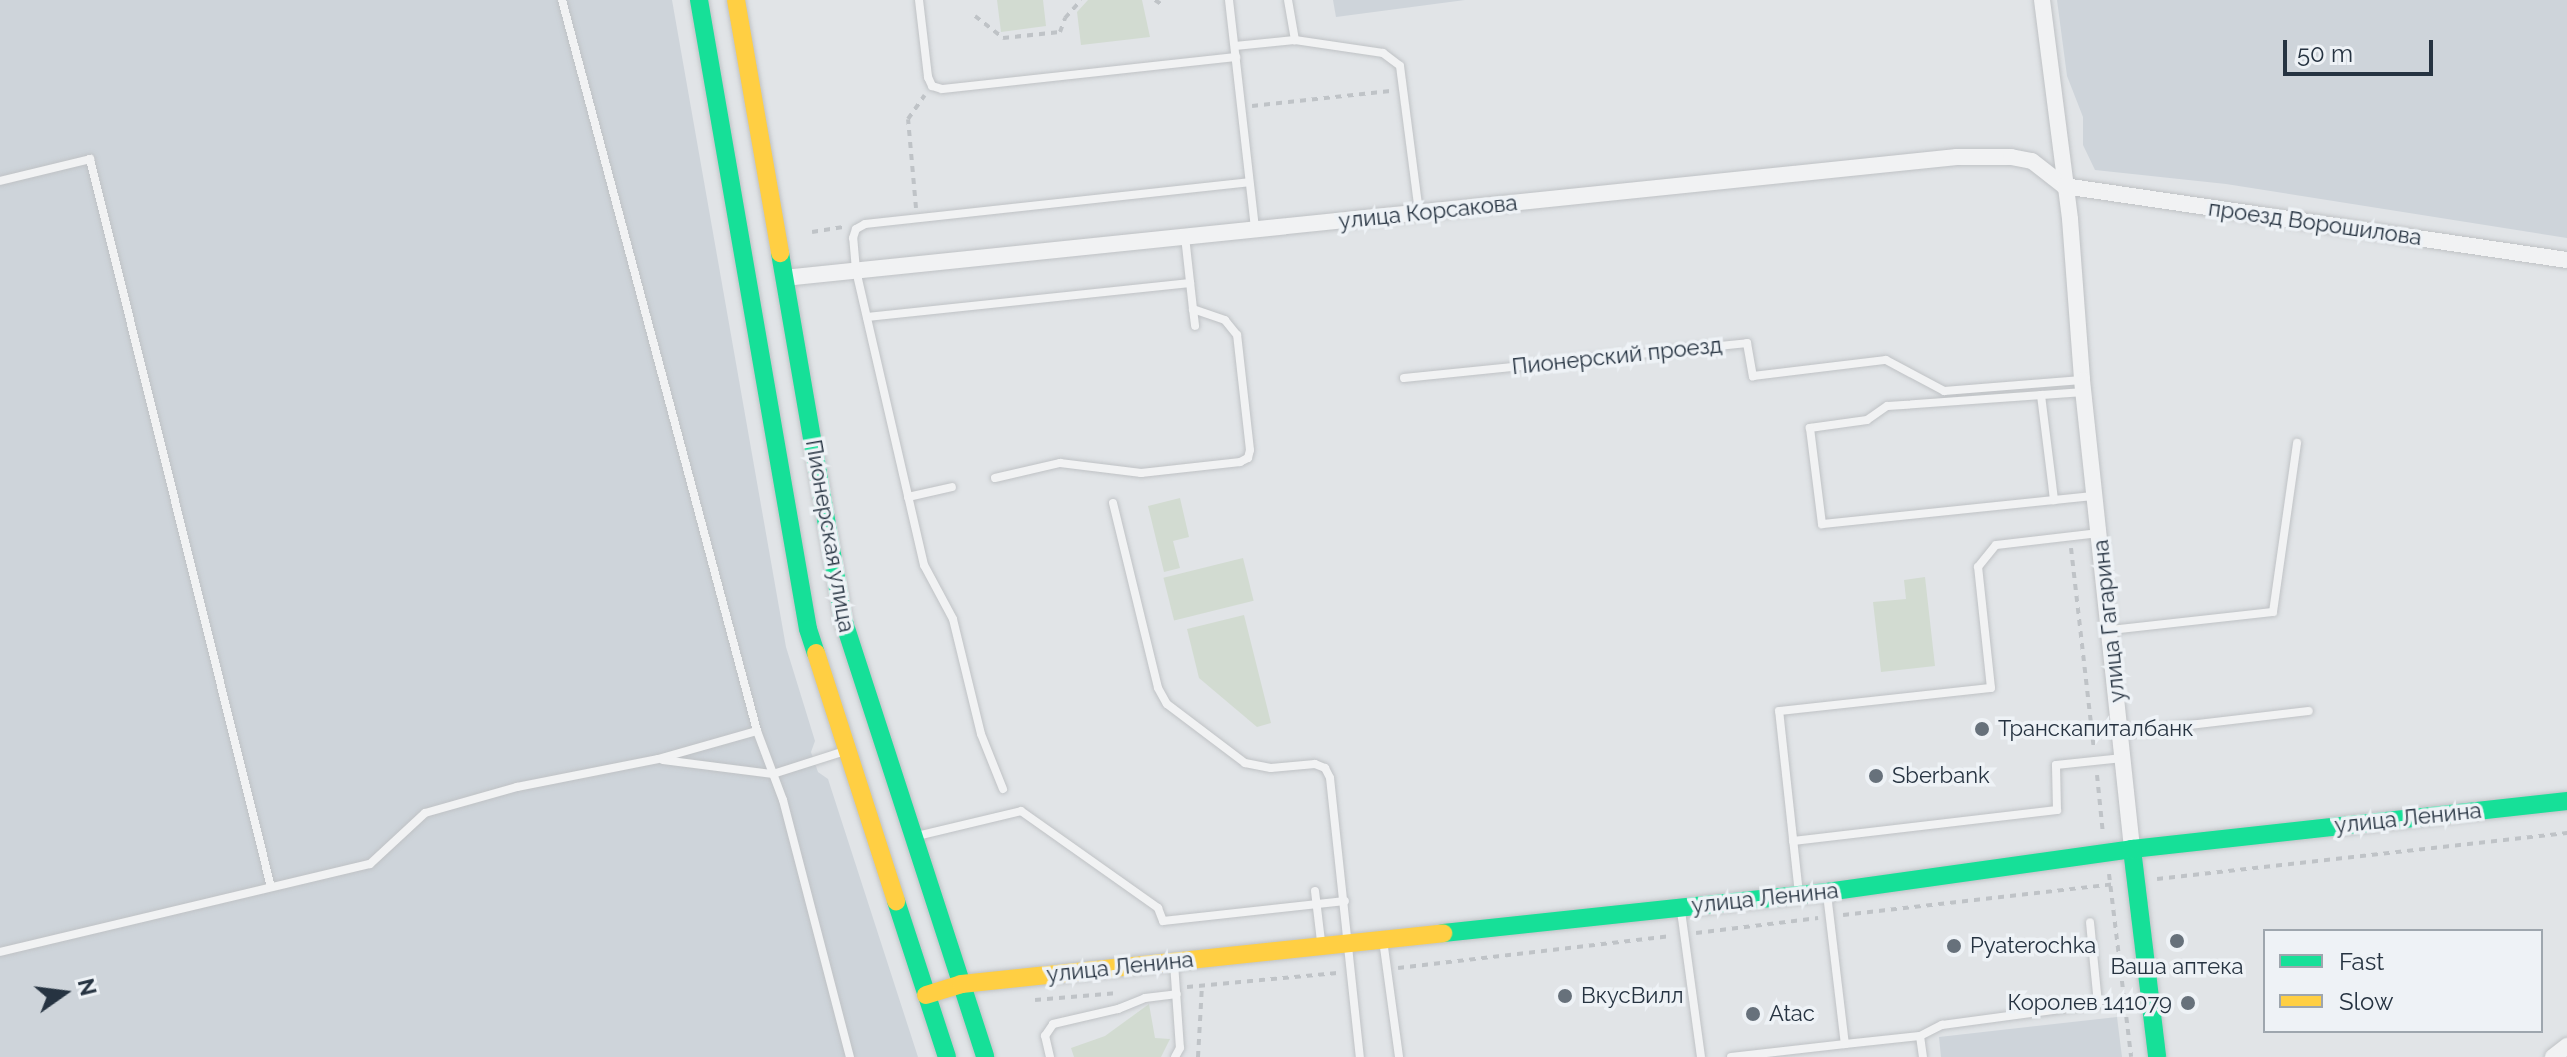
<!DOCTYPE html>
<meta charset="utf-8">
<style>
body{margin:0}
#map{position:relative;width:2567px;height:1057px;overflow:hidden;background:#e1e4e7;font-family:Raleway,sans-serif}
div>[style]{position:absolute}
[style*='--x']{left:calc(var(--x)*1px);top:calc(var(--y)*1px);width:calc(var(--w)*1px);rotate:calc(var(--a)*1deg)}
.built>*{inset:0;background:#ced4da}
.green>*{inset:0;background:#d2dbd1;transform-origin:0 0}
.path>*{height:4px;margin-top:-2px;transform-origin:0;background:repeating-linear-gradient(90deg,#bfc3c7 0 6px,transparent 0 12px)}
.roads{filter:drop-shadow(0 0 2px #bfc2c5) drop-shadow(0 0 2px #bfc2c5)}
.lane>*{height:8px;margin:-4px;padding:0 4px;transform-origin:4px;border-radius:4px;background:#f1f2f3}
.street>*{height:16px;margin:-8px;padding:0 8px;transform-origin:8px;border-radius:8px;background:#f1f2f3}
.fast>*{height:18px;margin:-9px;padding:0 9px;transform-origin:9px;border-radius:9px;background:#16e098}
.slow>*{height:18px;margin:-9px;padding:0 9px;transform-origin:9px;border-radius:9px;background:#ffcf43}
.dots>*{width:22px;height:22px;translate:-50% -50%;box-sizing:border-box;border:4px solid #eef2f6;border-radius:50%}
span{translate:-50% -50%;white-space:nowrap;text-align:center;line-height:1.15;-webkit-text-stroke:7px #eef2f6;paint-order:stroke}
.street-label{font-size:22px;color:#263341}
.poi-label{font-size:22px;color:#263341}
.left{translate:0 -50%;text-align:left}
.right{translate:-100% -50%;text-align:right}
.legend{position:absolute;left:2263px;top:929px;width:280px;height:104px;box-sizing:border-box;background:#eef2f6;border:2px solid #9ea6ae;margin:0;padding:10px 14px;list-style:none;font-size:24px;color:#263341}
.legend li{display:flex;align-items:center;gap:16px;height:40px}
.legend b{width:40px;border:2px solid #9ea6ae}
.north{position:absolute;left:24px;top:953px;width:80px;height:80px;-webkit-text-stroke:6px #eef2f6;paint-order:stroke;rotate:76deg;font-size:22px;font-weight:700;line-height:32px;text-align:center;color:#263341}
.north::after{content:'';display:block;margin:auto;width:28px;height:36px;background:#263341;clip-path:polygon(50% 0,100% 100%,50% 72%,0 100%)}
.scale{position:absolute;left:2283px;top:40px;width:150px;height:36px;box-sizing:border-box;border:4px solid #263341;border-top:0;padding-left:10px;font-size:24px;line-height:28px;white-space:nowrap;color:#263341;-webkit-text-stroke:6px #eef2f6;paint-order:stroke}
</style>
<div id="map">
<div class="built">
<div style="clip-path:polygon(0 0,672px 0,786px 647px,815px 741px,811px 752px,818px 772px,828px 779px,918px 1057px,0 1057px)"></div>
<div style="clip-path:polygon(1333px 0,1465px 0,1336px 17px)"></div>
<div style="clip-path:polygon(2057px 0,2567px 0,2567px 238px,2226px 184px,2095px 170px,2083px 145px,2083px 117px,2067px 76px)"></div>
<div style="clip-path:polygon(2117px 1017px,2122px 1057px,1941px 1057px,1939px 1037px)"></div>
</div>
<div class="green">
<div style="clip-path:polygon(997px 0,1043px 0,1046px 26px,1001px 32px)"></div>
<div style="clip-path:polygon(1088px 0,1142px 0,1150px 37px,1081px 45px,1077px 12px)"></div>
<div style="clip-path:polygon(1180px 498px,1189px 537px,1173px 541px,1180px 568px,1164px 572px,1148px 506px)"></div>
<div style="left:1243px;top:558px;width:44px;height:82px;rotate:76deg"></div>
<div style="clip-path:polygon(1925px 577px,1935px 666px,1881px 672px,1873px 602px,1906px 599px,1904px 580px)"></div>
<div style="clip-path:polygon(1244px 615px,1271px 723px,1257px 727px,1199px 678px,1187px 629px)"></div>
<div style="clip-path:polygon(1149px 1004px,1155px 1038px,1170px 1039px,1161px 1057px,1074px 1057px,1071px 1048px,1105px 1036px)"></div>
</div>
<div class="path">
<div style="--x:1155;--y:0;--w:11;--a:34"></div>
<div style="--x:975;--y:16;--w:36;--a:38"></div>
<div style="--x:1003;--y:38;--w:57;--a:-6"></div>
<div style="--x:1060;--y:32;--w:15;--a:-70"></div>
<div style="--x:1065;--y:18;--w:24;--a:-48"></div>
<div style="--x:1252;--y:106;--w:139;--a:-6.2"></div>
<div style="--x:916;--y:208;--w:89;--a:-95.1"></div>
<div style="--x:908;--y:119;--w:29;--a:-55"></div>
<div style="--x:812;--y:232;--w:33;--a:-9"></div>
<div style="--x:2071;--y:548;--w:203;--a:83.5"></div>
<div style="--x:2097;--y:775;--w:59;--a:84.2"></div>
<div style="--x:2109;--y:874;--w:184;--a:83.1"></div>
<div style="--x:2157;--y:879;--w:413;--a:-6.4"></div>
<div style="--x:1843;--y:915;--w:275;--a:-6.5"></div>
<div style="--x:1696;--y:933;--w:123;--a:-7"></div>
<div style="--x:1398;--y:968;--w:275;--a:-6.7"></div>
<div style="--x:1187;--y:987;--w:151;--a:-5.3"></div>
<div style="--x:1035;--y:1000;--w:83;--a:-4.8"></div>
<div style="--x:1198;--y:1057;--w:72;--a:-86.8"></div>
</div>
<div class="roads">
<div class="lane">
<div style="--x:562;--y:0;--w:757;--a:75.06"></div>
<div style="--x:757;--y:731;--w:74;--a:69.4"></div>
<div style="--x:783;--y:800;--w:266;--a:75.4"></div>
<div style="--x:919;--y:0;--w:78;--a:83.3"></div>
<div style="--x:928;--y:77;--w:10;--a:66"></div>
<div style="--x:932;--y:86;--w:10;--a:17"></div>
<div style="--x:942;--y:89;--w:296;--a:-6.2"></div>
<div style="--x:1229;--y:0;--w:230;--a:83.5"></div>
<div style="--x:1288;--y:0;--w:41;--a:80.1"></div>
<div style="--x:1295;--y:40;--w:89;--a:8.4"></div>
<div style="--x:1383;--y:53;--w:21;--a:37"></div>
<div style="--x:1400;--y:66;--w:147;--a:82.6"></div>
<div style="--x:1235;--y:46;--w:60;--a:-5.7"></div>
<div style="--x:0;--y:181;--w:93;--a:-13.7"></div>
<div style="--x:90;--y:159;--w:750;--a:76.04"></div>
<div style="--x:1193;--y:309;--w:17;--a:83"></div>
<div style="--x:867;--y:317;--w:325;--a:-6"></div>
<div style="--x:1404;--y:378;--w:345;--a:-5.8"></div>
<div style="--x:1747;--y:343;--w:34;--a:80"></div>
<div style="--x:1753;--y:376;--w:134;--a:-6.9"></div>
<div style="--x:1886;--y:360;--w:66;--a:28.1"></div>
<div style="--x:1944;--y:391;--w:138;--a:-4.6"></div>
<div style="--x:2084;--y:392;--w:197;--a:175.9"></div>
<div style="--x:1887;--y:406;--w:24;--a:145"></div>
<div style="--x:1867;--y:420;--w:58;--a:172"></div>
<div style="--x:1810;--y:428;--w:97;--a:82.9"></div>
<div style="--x:1822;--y:524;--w:273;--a:-5.9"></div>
<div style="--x:2041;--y:395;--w:106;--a:82.9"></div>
<div style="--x:995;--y:478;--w:67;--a:-13"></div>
<div style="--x:1060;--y:463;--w:82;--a:7"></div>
<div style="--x:1141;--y:473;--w:100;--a:-6.3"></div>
<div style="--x:1240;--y:462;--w:9;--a:-27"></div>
<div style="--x:1248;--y:458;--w:8;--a:-76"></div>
<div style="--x:1250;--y:450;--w:116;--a:-96.4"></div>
<div style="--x:1237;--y:335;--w:19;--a:-129"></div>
<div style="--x:1225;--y:320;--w:34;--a:-161"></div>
<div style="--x:1193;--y:309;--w:72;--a:-96.3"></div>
<div style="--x:908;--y:497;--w:45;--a:-12.8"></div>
<div style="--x:1113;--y:503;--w:190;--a:76.3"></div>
<div style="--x:1158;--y:688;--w:18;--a:61"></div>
<div style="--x:1167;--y:704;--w:98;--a:37.1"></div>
<div style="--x:1245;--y:763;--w:26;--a:11"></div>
<div style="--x:1271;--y:768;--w:44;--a:-5.2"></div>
<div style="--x:1315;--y:764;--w:11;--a:22"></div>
<div style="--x:1325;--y:768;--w:11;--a:63"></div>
<div style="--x:1330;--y:778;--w:281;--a:83.9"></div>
<div style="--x:2110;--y:630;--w:164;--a:-6.3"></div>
<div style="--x:2273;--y:612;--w:171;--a:-81.9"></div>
<div style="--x:2121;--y:733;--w:189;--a:-6.7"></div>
<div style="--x:663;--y:760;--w:111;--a:7.3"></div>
<div style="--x:773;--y:774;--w:76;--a:-17.7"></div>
<div style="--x:1003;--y:789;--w:59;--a:-111.8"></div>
<div style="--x:981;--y:734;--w:118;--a:-103.7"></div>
<div style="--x:953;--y:619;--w:61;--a:-118.2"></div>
<div style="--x:924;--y:565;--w:303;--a:-103"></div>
<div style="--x:856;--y:270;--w:32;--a:-95"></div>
<div style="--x:853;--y:238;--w:9;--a:-72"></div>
<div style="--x:856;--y:229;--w:10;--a:-29"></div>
<div style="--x:865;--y:224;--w:386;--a:-6.2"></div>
<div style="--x:917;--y:836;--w:107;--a:-13.5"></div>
<div style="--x:1021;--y:811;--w:168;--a:35.3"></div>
<div style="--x:1158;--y:908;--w:14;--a:69"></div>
<div style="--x:1163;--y:921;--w:183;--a:-6.3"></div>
<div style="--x:1793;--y:841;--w:266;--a:-6.7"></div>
<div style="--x:2057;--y:810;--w:45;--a:-91.3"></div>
<div style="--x:2056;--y:765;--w:67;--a:-6"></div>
<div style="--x:1315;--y:891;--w:50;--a:83.2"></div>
<div style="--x:1799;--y:894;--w:184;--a:-96.2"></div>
<div style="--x:1779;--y:711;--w:213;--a:-6.2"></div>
<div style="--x:1991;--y:688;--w:122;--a:-96.1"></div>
<div style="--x:1978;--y:567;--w:28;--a:-51"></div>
<div style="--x:1996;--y:545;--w:104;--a:-6.6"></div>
<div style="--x:1827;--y:894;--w:151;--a:83.2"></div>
<div style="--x:1845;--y:1044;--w:75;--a:-6.1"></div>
<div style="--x:1920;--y:1036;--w:21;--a:82"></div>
<div style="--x:1681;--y:911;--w:147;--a:82.2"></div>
<div style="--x:1383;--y:940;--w:118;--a:82.2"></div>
<div style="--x:0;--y:952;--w:380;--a:-13.4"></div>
<div style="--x:370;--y:864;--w:75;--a:-42.8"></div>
<div style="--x:425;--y:813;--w:96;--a:-15.8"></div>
<div style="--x:517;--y:787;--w:144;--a:-11.2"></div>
<div style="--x:658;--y:759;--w:103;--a:-15.8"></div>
<div style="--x:1174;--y:963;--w:85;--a:86"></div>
<div style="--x:1180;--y:1048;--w:10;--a:119"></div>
<div style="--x:1920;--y:1036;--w:25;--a:-27"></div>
<div style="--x:1942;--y:1025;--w:157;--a:-7.7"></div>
<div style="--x:2098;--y:1004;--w:82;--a:-95.6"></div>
<div style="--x:1050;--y:1057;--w:22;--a:-103"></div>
<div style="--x:1045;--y:1036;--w:14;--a:-56"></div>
<div style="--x:1053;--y:1024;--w:67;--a:-13"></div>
<div style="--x:1118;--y:1009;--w:29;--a:-22"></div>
<div style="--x:1145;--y:998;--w:32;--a:-7"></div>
<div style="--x:1731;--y:1057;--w:115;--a:-6.5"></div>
</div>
<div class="street">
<div style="--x:2042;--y:0;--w:221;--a:82.7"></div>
<div style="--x:2070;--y:219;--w:161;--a:85.7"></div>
<div style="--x:2082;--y:380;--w:472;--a:83.9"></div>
<div style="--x:784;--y:278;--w:1179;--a:-5.89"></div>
<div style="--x:1957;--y:157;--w:54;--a:0"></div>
<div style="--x:2011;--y:157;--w:21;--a:11"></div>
<div style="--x:2032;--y:161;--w:41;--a:38"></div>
<div style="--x:2064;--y:186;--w:508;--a:8.37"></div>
<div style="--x:2553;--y:1057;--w:18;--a:-38"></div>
</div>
<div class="fast">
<div style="--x:699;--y:0;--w:638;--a:80.17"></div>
<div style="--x:808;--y:629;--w:25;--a:72"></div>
<div style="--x:780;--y:253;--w:375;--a:80.2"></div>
<div style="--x:844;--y:622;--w:457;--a:72"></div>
<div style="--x:2132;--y:849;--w:209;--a:83.1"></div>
<div style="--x:896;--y:901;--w:164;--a:71.9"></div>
<div style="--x:1443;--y:933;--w:386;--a:-6.1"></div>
<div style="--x:1827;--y:892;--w:308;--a:-8"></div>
<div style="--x:2132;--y:849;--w:438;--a:-6.3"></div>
</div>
<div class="slow">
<div style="--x:736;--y:0;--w:257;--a:80.1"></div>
<div style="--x:816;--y:653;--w:261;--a:72.1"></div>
<div style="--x:926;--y:995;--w:37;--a:-17"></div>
<div style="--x:961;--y:984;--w:485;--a:-6"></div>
</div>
</div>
<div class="dots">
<div style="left:1982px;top:729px;background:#67717b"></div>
<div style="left:1876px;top:776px;background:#67717b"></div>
<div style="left:2177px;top:941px;background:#67717b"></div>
<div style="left:1954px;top:946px;background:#67717b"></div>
<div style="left:1565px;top:996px;background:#67717b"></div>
<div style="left:2188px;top:1003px;background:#67717b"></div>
<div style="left:1753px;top:1014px;background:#67717b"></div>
</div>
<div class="street-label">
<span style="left:1428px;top:212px;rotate:-6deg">улица Корсакова</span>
<span style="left:2315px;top:223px;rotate:8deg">проезд Ворошилова</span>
<span style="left:1617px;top:356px;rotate:-6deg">Пионерский проезд</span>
<span style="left:830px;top:536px;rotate:80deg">Пионерская улица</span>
<span style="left:2109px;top:621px;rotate:-96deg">улица Гагарина</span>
<span style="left:2408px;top:818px;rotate:-6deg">улица Ленина</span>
<span style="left:1765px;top:898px;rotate:-6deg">улица Ленина</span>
<span style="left:1120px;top:967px;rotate:-6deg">улица Ленина</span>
</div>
<div class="poi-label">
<span class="left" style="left:1998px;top:729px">Транскапиталбанк</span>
<span class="left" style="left:1892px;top:776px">Sberbank</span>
<span class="left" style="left:1970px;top:946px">Pyaterochka</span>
<span style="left:2177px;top:967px">Ваша аптека</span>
<span class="left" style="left:1581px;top:996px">ВкусВилл</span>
<span class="right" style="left:2172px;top:1003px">Королев 141079</span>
<span class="left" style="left:1769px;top:1014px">Atac</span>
</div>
<ul class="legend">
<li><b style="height:10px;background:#16e098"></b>Fast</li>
<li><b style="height:10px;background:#ffcf43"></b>Slow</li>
</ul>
<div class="north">N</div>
<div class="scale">50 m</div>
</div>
